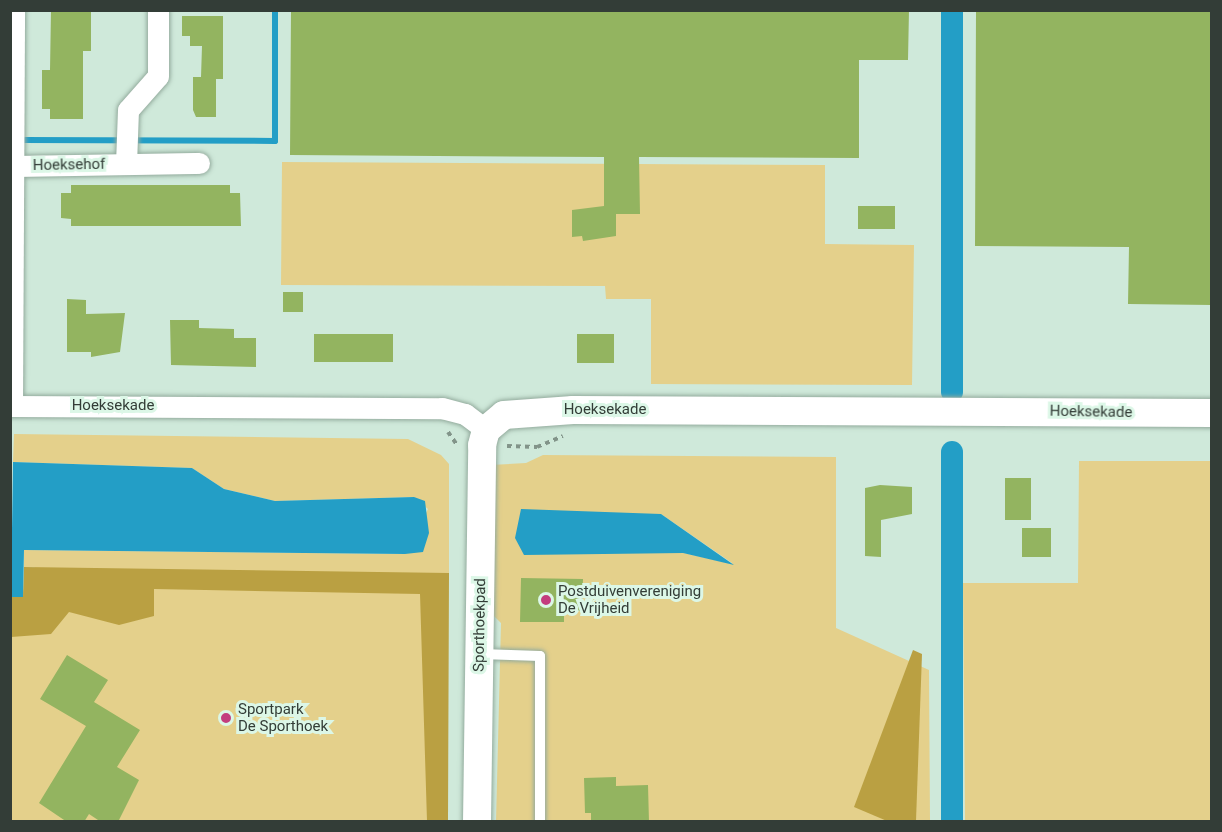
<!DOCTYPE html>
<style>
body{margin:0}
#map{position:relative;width:1222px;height:832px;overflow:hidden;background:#cfe9da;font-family:Roboto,sans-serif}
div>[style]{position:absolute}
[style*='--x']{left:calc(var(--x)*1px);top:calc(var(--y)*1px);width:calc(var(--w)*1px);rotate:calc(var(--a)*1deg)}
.green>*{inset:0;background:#e4d08b}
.forest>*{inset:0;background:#baa042}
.water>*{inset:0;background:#239ec6}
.stream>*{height:6px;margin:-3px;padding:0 3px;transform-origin:3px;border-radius:3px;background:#239ec6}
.canal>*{height:22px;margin:-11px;padding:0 11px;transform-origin:11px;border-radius:11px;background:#239ec6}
.building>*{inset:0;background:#93b460;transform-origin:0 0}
.path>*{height:4px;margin-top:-2px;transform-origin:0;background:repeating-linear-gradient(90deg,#829489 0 4.5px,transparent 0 9px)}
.roads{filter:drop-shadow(0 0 2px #93ab9d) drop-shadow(0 0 2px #93ab9d)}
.lane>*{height:10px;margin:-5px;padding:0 5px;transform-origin:5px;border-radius:5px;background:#fff}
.street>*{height:21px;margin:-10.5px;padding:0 10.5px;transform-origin:10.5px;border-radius:10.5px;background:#fff}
.secondary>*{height:28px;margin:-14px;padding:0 14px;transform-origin:14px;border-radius:14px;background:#fff}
.dots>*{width:16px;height:16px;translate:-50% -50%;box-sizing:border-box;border:3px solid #dcf7e7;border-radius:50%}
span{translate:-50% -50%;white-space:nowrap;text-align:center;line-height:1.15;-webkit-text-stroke:6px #dcf7e7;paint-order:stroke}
.street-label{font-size:15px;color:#333d37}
.poi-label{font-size:15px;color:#333d37}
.left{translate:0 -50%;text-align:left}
.frame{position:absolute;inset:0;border:12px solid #333d37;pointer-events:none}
</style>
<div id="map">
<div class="green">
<div style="clip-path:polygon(282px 162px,825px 165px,825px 244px,914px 245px,912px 385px,651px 384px,651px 299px,606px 299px,605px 286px,281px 285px)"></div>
<div style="clip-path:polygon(14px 434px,408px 439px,441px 455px,449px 464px,449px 573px,439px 573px,443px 821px,11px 822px,11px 615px,35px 567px,24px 567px,24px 550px,405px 554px,428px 509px,414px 497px,275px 501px,224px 489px,192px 468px,13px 462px)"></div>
<div style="clip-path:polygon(evenodd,543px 455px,836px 457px,836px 628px,929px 670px,930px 821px,496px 821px,501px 623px,492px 614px,490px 465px,526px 463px,543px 455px,661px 514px,732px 563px,732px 564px,684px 553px,661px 514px)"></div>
<div style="clip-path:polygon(1079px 461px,1211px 461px,1211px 821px,965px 821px,963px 583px,1078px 583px)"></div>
</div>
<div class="forest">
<div style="clip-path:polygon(24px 567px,449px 573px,448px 821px,427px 821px,420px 594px,154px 589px,154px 616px,119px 625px,69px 612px,51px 634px,11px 637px,11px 597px,23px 597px)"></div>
<div style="clip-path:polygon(913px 650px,922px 654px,916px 821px,887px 821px,854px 807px)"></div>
</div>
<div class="water">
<div style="clip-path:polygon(13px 462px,192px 468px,224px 489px,275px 501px,414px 497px,425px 501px,429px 533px,423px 552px,405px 554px,24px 550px,23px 597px,11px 597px)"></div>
<div style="clip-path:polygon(521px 509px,661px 514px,734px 565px,683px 553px,524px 555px,515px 538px)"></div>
</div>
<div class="stream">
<div style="--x:23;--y:140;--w:252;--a:0.2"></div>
<div style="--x:275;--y:141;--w:131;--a:-90"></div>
</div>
<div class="canal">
<div style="--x:952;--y:392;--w:382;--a:-90"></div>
<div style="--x:952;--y:822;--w:370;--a:-90"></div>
</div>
<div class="building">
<div style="clip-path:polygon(51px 10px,91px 10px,91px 51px,83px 51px,83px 119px,50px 119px,50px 109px,42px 109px,42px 70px,50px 70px)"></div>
<div style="clip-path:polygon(291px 10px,909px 10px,908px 60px,859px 60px,859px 158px,639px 157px,640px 214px,616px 214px,616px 236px,583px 241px,582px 236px,572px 237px,572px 210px,604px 206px,604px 157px,290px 155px)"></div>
<div style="clip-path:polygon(976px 10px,1212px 10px,1212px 305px,1128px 304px,1129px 247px,975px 246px)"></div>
<div style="clip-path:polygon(182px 16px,223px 16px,223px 79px,216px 79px,216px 117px,196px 117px,193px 110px,193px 77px,201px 77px,202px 46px,190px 46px,190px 36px,182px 36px)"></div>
<div style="clip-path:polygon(71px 185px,230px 185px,230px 193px,240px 193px,241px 226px,71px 226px,71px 219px,61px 218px,61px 193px,71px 193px)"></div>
<div style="left:858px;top:206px;width:37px;height:23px"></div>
<div style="left:283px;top:292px;width:20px;height:20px"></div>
<div style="clip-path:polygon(67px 299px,86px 300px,86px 314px,125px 313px,120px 352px,91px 357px,91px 352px,67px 352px)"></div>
<div style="clip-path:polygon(170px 320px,199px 320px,199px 328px,234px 329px,234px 338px,256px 338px,256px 367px,171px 365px)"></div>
<div style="left:314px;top:334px;width:79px;height:28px"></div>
<div style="left:614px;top:334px;width:29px;height:37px;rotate:90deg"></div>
<div style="left:1005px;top:478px;width:26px;height:42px"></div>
<div style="clip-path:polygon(880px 485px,912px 487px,912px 514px,881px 520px,881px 557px,865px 556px,865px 488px)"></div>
<div style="left:1022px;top:528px;width:29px;height:29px"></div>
<div style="clip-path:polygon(521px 578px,583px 579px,582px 611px,564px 611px,564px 622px,520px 622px)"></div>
<div style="clip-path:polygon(67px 655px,108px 680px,94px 702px,140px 730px,117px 767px,139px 780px,118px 822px,101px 822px,89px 814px,84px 822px,67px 822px,39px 803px,86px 726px,40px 699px)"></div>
<div style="clip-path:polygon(616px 777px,616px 786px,648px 785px,649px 822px,591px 822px,591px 813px,585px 813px,584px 778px)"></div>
</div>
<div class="path">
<div style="--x:448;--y:432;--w:16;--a:55"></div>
<div style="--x:507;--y:446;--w:30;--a:2"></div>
<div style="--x:537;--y:447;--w:28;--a:-23"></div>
</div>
<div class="roads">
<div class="lane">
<div style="--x:481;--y:654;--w:59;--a:1.9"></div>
<div style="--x:540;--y:656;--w:166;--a:90"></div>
</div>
<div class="street">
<div style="--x:126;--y:164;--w:54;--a:-87.9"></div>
<div style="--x:128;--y:110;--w:45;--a:-48.6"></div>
<div style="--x:158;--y:76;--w:66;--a:-90"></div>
<div style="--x:10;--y:166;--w:189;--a:-0.9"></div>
<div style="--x:10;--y:406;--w:432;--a:0.3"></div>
<div style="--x:442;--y:408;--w:24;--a:15"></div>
<div style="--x:465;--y:414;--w:26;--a:37"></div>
<div style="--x:12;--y:406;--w:396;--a:-89.7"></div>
</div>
<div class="secondary">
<div style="--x:477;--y:822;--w:377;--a:-89.2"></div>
<div style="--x:482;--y:445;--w:16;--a:-75"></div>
<div style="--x:486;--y:430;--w:23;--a:-40"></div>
<div style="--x:504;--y:415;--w:69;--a:-4.1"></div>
<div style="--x:573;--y:410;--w:639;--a:0.27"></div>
</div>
</div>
<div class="dots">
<div style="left:546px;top:600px;background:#c33d7e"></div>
<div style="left:226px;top:718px;background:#c33d7e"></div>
</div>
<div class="street-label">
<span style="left:69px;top:165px;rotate:-1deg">Hoeksehof</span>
<span style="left:113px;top:406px">Hoeksekade</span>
<span style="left:605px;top:410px">Hoeksekade</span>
<span style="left:1091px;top:412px;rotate:1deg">Hoeksekade</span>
<span style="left:480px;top:625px;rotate:-89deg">Sporthoekpad</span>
</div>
<div class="poi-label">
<span class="left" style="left:558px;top:600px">Postduivenvereniging<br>De Vrijheid</span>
<span class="left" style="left:238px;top:718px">Sportpark<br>De Sporthoek</span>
</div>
<div class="frame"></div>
</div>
